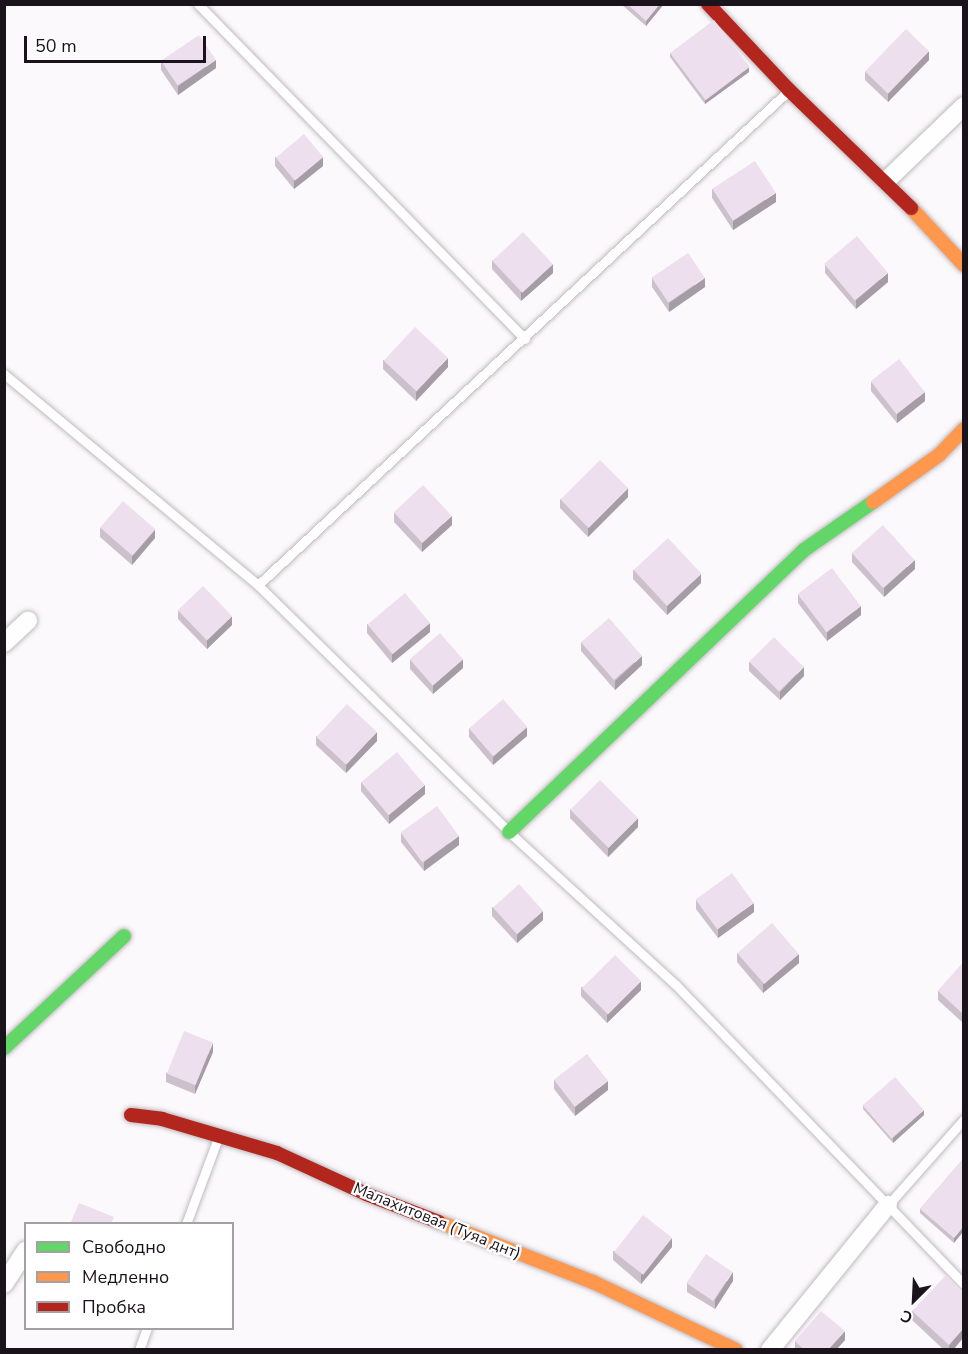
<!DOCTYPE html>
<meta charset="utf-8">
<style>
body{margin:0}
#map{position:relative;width:968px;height:1354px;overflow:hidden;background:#fcf9fc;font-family:"Nunito Sans",sans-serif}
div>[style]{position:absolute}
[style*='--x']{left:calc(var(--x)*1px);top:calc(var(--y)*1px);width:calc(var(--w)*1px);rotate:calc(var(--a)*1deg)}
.roads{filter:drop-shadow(0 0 2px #bfbabf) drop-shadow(0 0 2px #bfbabf)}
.lane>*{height:9px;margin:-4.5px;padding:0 4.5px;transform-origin:4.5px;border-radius:4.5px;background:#fffeff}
.street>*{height:18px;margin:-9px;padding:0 9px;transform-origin:9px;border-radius:9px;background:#fffeff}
.fast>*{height:14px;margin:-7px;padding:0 7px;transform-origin:7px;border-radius:7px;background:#63d668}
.slow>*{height:14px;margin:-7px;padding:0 7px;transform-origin:7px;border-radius:7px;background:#ff974d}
.jam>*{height:14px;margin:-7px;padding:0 7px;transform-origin:7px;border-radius:7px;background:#b3261e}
.wall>*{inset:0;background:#ccc0cc}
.shaded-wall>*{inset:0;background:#a69ca6}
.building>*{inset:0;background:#eddfed;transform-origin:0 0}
span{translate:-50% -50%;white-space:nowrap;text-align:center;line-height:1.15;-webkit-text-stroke:4.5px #fff;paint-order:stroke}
.street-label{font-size:16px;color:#1b131b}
.frame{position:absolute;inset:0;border:6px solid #1b131b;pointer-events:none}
.legend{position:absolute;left:24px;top:1222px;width:210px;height:108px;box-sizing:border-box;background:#fff;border:2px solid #a4a1a4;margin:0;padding:8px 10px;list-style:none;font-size:18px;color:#1b131b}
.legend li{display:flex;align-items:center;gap:12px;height:30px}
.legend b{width:30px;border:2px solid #a4a1a4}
.north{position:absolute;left:884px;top:1270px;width:60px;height:60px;-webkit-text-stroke:4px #fff;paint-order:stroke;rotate:204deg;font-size:16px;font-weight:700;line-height:24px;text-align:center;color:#1b131b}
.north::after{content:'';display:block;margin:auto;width:21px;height:27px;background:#1b131b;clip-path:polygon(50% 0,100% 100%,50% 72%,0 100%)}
.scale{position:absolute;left:24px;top:36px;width:182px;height:27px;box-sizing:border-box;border:3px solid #1b131b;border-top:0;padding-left:8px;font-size:18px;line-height:21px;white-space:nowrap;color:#1b131b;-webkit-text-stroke:4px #fff;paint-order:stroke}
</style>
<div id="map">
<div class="roads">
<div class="lane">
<div style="--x:198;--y:4;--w:468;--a:45.7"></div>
<div style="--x:4;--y:374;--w:330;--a:39.7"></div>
<div style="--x:258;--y:585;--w:352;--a:44.5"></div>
<div style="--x:509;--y:832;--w:226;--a:42.5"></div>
<div style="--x:676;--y:985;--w:415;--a:46.1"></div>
<div style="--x:258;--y:585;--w:723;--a:-42.98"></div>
<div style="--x:888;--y:1205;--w:115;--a:-48.5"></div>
<div style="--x:186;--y:1224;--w:92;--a:-69.6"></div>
<div style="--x:139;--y:1350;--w:23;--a:-70"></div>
</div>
<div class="street">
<div style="--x:886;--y:181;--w:108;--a:-43.9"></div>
<div style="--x:4;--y:643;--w:33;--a:-43"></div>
<div style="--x:4;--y:1284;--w:40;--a:-57.1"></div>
<div style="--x:770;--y:1350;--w:187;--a:-50.9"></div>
</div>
<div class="fast">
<div style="--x:509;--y:832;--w:408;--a:-43.7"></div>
<div style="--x:804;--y:550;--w:84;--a:-34.8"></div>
<div style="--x:4;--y:1048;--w:164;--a:-43"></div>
</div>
<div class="slow">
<div style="--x:911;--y:208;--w:78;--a:47.1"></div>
<div style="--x:873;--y:502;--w:81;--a:-35.5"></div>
<div style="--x:939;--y:455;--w:36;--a:-46"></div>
<div style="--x:439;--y:1222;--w:165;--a:21.3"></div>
<div style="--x:593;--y:1282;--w:158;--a:25.4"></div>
</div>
<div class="jam">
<div style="--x:708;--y:4;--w:118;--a:46.7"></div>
<div style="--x:789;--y:90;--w:170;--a:44"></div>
<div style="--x:131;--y:1115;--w:31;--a:7"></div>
<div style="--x:162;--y:1119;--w:120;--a:16.5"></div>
<div style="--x:277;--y:1153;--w:98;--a:24.7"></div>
<div style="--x:366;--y:1194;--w:78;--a:21"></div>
</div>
</div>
<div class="wall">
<div style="clip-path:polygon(621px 4px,664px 4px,646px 26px)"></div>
<div style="clip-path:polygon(670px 53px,749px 72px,705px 104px,670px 57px)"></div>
<div style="clip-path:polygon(929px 60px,888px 102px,865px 80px,865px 71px)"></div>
<div style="clip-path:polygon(161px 61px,216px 68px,178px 95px,161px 70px)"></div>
<div style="clip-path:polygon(275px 157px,323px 166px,294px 189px,275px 166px)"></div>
<div style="clip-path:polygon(712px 189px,776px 202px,733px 230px,712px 198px)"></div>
<div style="clip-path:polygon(492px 260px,553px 273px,521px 301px,492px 269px)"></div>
<div style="clip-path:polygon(825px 264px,888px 282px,856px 309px,825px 273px)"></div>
<div style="clip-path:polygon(652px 278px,705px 287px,669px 312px,652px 287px)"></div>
<div style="clip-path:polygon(383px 360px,448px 367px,416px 401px,383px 369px)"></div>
<div style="clip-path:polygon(871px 382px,925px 401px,897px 423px,871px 391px)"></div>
<div style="clip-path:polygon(628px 497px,588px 537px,560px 508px,560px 499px)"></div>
<div style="clip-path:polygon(394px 513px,452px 525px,422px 552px,394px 522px)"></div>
<div style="clip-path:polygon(100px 528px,155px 538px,132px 565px,100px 537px)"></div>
<div style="clip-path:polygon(852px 553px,915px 569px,884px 597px,852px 562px)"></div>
<div style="clip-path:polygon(633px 570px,701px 583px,667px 615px,633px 579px)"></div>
<div style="clip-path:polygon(798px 594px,861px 615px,827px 641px,798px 603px)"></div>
<div style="clip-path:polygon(178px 610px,232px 625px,207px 649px,178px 619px)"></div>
<div style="clip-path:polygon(367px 624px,430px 632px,392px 663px,367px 633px)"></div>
<div style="clip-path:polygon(581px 642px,642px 665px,615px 690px,581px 651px)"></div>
<div style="clip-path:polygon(410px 660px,463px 668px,433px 694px,410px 669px)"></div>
<div style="clip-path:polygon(749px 662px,804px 676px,780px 700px,749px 671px)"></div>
<div style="clip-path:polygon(469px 728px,527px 736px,493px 765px,469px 737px)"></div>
<div style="clip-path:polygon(316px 736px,377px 741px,346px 773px,316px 745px)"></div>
<div style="clip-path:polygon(361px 782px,425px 794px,389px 824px,361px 791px)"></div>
<div style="clip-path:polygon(570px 809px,638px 827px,608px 857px,570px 818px)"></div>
<div style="clip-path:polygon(401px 833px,459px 845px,424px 871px,401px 842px)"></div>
<div style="clip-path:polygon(696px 900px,754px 912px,718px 938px,696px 909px)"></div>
<div style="clip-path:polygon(492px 907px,543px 920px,517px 943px,492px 916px)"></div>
<div style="clip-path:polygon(737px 953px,799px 963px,763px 993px,737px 962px)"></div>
<div style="clip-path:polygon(963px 963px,963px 1023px,938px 1000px,938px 991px)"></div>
<div style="clip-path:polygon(581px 987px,641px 990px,607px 1023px,581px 996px)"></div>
<div style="clip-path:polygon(213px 1052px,195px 1094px,166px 1082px,166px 1073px)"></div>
<div style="clip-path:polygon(554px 1080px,608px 1090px,575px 1116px,554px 1089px)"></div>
<div style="clip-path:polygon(863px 1105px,924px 1115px,893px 1143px,863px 1109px)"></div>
<div style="clip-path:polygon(963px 1159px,954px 1243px,920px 1213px,920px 1209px)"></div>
<div style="clip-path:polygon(672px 1247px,641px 1284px,613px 1260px,613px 1251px)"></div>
<div style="clip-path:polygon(733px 1281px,715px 1309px,687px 1292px,687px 1283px)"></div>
<div style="clip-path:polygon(963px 1292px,963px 1338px,953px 1350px,944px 1350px,912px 1320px,912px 1311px)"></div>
<div style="clip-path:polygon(845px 1340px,836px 1350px,795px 1350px,795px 1341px)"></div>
</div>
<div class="shaded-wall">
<div style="clip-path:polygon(660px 4px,664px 4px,646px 26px,646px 21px)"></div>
<div style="clip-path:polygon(929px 51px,929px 60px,888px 102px,888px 93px)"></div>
<div style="clip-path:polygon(216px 60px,216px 68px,178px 95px,178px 86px)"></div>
<div style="clip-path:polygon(749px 67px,749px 72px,705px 104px,705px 100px)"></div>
<div style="clip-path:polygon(323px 157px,323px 166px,294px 189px,294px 180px)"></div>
<div style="clip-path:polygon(776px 193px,776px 202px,733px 230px,733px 221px)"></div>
<div style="clip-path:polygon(553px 264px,553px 273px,521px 301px,521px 292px)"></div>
<div style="clip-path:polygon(888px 273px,888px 282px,856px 309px,856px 300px)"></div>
<div style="clip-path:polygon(705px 278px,705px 287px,669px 312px,669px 303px)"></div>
<div style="clip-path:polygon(448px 358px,448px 367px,416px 401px,416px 392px)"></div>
<div style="clip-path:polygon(925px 392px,925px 401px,897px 423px,897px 414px)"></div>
<div style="clip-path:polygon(628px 488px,628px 497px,588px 537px,588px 528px)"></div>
<div style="clip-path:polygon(452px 516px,452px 525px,422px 552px,422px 543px)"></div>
<div style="clip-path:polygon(155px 529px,155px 538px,132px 565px,132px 556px)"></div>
<div style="clip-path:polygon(915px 560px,915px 569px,884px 597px,884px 588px)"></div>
<div style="clip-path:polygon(701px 574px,701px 583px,667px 615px,667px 606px)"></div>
<div style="clip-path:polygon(861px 606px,861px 615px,827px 641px,827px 632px)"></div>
<div style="clip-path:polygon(232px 616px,232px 625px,207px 649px,207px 640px)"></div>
<div style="clip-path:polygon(430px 623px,430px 632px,392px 663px,392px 654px)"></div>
<div style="clip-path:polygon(642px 656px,642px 665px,615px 690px,615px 681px)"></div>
<div style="clip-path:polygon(463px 659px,463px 668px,433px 694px,433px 685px)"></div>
<div style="clip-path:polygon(804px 667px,804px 676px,780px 700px,780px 692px)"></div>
<div style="clip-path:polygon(527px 727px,527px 736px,493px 765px,493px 756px)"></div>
<div style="clip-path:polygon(377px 732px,377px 741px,346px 773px,346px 764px)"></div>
<div style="clip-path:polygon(425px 785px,425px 794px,389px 824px,389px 815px)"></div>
<div style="clip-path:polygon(638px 818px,638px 827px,608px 857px,608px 848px)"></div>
<div style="clip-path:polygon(459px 836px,459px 845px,424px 871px,424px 862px)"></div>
<div style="clip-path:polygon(754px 903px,754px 912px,718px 938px,718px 929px)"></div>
<div style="clip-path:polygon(543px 911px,543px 920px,517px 943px,517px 934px)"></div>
<div style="clip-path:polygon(799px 954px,799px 963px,763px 993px,763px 984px)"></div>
<div style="clip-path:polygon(641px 981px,641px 990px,607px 1023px,607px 1014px)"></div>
<div style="clip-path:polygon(213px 1043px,213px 1052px,195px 1094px,195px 1085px)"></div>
<div style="clip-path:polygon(608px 1081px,608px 1090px,575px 1116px,575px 1107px)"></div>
<div style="clip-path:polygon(924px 1110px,924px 1115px,893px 1143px,893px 1138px)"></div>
<div style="clip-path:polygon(963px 1227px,963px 1232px,954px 1243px,954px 1238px)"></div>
<div style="clip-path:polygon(672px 1238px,672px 1247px,641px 1284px,641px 1275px)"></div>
<div style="clip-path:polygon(733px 1272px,733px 1281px,715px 1309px,715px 1300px)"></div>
<div style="clip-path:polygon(963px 1329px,963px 1338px,953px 1350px,949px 1350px,949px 1345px)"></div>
<div style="clip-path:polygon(845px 1331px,845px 1340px,836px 1350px,828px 1350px)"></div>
</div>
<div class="building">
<div style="clip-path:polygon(627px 4px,660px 4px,646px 21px)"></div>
<div style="left:714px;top:20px;width:59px;height:55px;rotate:53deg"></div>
<div style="left:906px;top:29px;width:32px;height:59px;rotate:44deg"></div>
<div style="left:199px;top:35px;width:30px;height:46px;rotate:56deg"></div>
<div style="left:304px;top:134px;width:30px;height:37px;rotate:50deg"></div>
<div style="left:755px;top:161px;width:38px;height:51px;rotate:57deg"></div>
<div style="left:523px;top:232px;width:44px;height:42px;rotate:47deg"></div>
<div style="left:857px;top:236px;width:48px;height:43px;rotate:50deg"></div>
<div style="left:688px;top:253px;width:30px;height:44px;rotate:56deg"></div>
<div style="left:415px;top:327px;width:45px;height:46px;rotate:43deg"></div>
<div style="left:899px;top:359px;width:42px;height:36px;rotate:52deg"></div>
<div style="left:600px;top:460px;width:40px;height:56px;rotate:45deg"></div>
<div style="left:423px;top:485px;width:42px;height:40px;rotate:47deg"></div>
<div style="left:123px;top:501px;width:43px;height:35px;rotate:41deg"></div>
<div style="left:883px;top:525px;width:47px;height:42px;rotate:48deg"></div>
<div style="left:668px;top:538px;width:49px;height:47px;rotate:47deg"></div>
<div style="left:832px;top:568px;width:48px;height:43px;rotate:53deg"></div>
<div style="left:203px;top:586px;width:42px;height:35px;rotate:46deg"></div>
<div style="left:405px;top:593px;width:39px;height:49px;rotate:50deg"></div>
<div style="left:609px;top:618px;width:50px;height:37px;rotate:49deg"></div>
<div style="left:440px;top:633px;width:35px;height:40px;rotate:49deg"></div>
<div style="left:774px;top:637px;width:42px;height:35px;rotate:45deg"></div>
<div style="left:503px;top:699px;width:37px;height:45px;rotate:49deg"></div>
<div style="left:347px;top:704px;width:41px;height:45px;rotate:43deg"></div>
<div style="left:397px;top:752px;width:43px;height:47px;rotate:50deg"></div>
<div style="left:600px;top:780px;width:54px;height:42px;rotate:45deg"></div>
<div style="left:437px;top:806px;width:37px;height:45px;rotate:54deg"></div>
<div style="left:732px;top:873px;width:37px;height:45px;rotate:54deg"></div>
<div style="left:519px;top:884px;width:36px;height:35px;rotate:48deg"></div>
<div style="left:772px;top:923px;width:41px;height:46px;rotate:49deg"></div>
<div style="left:615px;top:955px;width:37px;height:47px;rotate:45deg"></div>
<div style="clip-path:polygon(963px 963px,963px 1014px,938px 991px)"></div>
<div style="left:184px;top:1031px;width:31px;height:46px;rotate:22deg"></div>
<div style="left:587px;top:1054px;width:34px;height:42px;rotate:52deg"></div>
<div style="left:895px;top:1077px;width:44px;height:43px;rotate:49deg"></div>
<div style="clip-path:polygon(963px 1159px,963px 1227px,954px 1238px,920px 1209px)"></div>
<div style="clip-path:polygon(79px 1203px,114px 1217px,111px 1224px,70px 1224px)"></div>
<div style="left:643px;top:1215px;width:37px;height:47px;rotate:38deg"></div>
<div style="left:706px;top:1254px;width:32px;height:35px;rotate:34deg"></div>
<div style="clip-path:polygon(946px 1275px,963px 1292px,963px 1329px,949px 1345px,912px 1311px)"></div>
<div style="clip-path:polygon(821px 1311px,845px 1331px,828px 1350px,804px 1350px,795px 1341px)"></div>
</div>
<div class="street-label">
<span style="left:437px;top:1221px;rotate:22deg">Малахитовая (Туяа днт)</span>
</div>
<div class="frame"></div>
<ul class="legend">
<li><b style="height:8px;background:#63d668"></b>Свободно</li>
<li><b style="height:8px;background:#ff974d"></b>Медленно</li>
<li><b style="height:8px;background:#b3261e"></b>Пробка</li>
</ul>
<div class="north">С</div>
<div class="scale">50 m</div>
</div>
